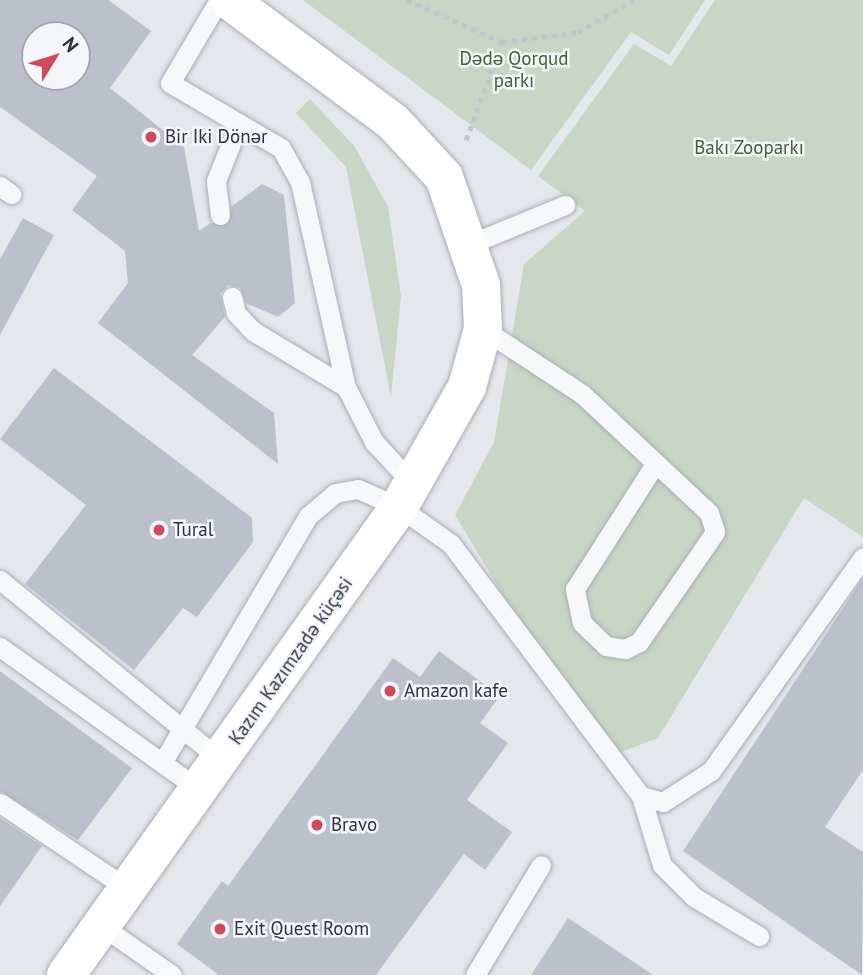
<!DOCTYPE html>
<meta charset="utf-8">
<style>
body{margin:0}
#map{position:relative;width:863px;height:975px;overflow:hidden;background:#e4e7ec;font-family:"PT Sans",sans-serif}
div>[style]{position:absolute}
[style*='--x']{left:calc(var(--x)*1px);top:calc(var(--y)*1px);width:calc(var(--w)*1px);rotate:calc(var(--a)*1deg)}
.green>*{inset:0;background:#c9d6c5}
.building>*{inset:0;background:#bbc0ca}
.path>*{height:4.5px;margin-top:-2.25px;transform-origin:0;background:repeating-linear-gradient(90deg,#c2c5cb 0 5px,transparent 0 10px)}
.roads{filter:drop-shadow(0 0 2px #a9aeb7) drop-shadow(0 0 2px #a9aeb7)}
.lane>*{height:19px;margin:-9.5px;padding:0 9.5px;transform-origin:9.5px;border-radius:9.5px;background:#f7f8fa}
.secondary>*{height:38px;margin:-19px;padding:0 19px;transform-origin:19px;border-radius:19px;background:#fff}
.dots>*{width:19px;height:19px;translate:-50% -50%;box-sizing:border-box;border:4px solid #f4f6f9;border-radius:50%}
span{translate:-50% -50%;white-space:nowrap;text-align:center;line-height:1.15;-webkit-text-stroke:5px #f4f6f9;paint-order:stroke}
.park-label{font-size:19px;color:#3f6138}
.poi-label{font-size:19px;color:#2b3445}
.left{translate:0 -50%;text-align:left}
.street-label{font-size:19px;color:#2b3445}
.north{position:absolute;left:21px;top:21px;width:70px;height:70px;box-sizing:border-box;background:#f4f6f9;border:2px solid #a4a8b1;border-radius:50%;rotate:52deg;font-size:19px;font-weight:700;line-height:28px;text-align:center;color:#2b3445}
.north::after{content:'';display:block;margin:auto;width:24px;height:32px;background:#d1495b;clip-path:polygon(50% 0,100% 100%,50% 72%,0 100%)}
</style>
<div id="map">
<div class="green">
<div style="clip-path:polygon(303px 0,705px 0,669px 55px,631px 32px,531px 170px)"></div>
<div style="clip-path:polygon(715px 0,863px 0,863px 537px,804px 498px,658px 738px,621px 752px,572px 710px,455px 515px,494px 442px,524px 264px,585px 211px,538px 176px,634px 44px,671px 66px)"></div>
<div style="clip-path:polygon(310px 99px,355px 147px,388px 207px,401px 296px,391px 397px,346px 167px,296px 113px)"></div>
</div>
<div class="building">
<div style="clip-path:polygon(evenodd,0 0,108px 0,151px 31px,110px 88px,184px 147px,199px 231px,211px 223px,228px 224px,231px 207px,262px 184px,284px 195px,295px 303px,278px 317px,246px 303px,240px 288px,228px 285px,220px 294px,225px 317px,192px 355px,274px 413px,278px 464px,98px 323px,128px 283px,125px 251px,72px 210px,97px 176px,0 107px,0 0,35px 35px,77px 35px,77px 77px,35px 77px,35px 35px)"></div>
<div style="clip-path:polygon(23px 218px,54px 235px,0 335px,0 259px)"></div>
<div style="clip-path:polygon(54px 368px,252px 518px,253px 542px,197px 617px,183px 608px,134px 670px,25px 584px,86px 505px,0 439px)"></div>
<div style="clip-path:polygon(863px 578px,863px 770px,825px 827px,863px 852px,862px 975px,683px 851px)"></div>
<div style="clip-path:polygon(439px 651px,500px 696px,480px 723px,508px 743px,467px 800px,512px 832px,485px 870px,464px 854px,376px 975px,219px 975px,177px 944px,222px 881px,228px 886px,393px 658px,420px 677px)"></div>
<div style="clip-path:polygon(0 671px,132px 768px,78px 840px,0 791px)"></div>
<div style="clip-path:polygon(0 818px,42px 846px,0 906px)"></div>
<div style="clip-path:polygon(568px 918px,653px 975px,531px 975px)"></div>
</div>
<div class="path">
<div style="--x:407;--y:0;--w:104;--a:23.9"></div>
<div style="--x:502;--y:42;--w:77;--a:-7.5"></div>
<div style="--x:578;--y:32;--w:64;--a:-29.7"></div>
<div style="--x:466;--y:140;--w:104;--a:-69.8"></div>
</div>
<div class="roads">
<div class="lane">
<div style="--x:219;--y:0;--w:96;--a:120.6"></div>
<div style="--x:170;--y:83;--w:129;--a:30.4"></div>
<div style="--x:281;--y:148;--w:39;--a:61"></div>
<div style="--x:300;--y:182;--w:210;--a:77.4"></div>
<div style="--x:346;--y:387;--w:62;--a:63"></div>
<div style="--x:374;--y:442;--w:56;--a:47.2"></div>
<div style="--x:0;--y:186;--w:14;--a:36"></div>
<div style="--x:220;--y:215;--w:34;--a:-97"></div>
<div style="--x:216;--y:181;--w:62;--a:-68.4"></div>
<div style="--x:470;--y:244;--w:103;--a:-22.3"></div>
<div style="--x:232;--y:297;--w:16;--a:76"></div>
<div style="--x:236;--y:313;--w:25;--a:47"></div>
<div style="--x:253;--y:331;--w:109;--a:31.1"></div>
<div style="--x:483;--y:329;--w:118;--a:33.3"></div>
<div style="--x:582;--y:394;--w:174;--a:43.1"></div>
<div style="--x:709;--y:513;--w:20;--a:72"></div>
<div style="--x:715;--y:532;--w:134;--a:124.6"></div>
<div style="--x:639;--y:642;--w:16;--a:153"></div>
<div style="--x:625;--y:649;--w:19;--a:-171"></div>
<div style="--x:606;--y:646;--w:33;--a:-136"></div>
<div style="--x:582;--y:623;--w:35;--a:-102"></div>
<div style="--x:575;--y:589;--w:148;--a:-57.4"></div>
<div style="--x:0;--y:580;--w:286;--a:39.2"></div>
<div style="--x:0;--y:647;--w:247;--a:35.6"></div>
<div style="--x:162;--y:763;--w:287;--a:-59.4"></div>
<div style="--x:308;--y:516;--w:35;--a:-40"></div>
<div style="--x:335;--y:493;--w:23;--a:-10"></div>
<div style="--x:358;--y:489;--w:45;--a:23.7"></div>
<div style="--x:399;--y:507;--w:64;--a:35.4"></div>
<div style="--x:451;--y:544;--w:316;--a:53"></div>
<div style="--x:641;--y:796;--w:23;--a:15"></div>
<div style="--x:663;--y:802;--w:57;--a:-32.9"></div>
<div style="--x:711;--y:771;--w:262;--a:-54.6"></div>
<div style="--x:641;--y:796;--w:72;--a:73.1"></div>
<div style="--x:662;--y:865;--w:45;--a:45"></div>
<div style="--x:694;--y:897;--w:76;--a:31"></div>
<div style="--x:0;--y:803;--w:158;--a:33.9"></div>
<div style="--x:102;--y:926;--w:85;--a:35"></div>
<div style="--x:475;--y:975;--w:128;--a:-59"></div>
</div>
<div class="secondary">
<div style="--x:66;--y:975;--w:574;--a:-54.57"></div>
<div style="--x:399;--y:507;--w:138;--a:-60.5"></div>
<div style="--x:467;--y:387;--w:60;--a:-74.6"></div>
<div style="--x:483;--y:329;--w:44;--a:-92.6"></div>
<div style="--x:481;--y:285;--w:114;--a:-108.9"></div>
<div style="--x:444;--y:177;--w:75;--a:-132.8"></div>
<div style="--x:393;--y:122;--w:204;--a:-143.4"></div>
</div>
</div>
<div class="dots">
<div style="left:151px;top:137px;background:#d1495b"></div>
<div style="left:159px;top:530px;background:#d1495b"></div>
<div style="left:390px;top:691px;background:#d1495b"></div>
<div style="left:317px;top:825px;background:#d1495b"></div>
<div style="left:220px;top:929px;background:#d1495b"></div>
</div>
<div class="park-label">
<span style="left:514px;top:70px">Dədə Qorqud<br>parkı</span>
<span style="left:749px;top:148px">Bakı Zooparkı</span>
</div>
<div class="poi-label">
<span class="left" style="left:165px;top:137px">Bir Iki Dönər</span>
<span class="left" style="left:173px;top:530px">Tural</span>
<span class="left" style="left:404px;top:691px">Amazon kafe</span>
<span class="left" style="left:331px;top:825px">Bravo</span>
<span class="left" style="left:234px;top:929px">Exit Quest Room</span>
</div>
<div class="street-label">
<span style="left:291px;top:661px;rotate:-55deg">Kazım Kazımzadə küçəsi</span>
</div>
<div class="north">N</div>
</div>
